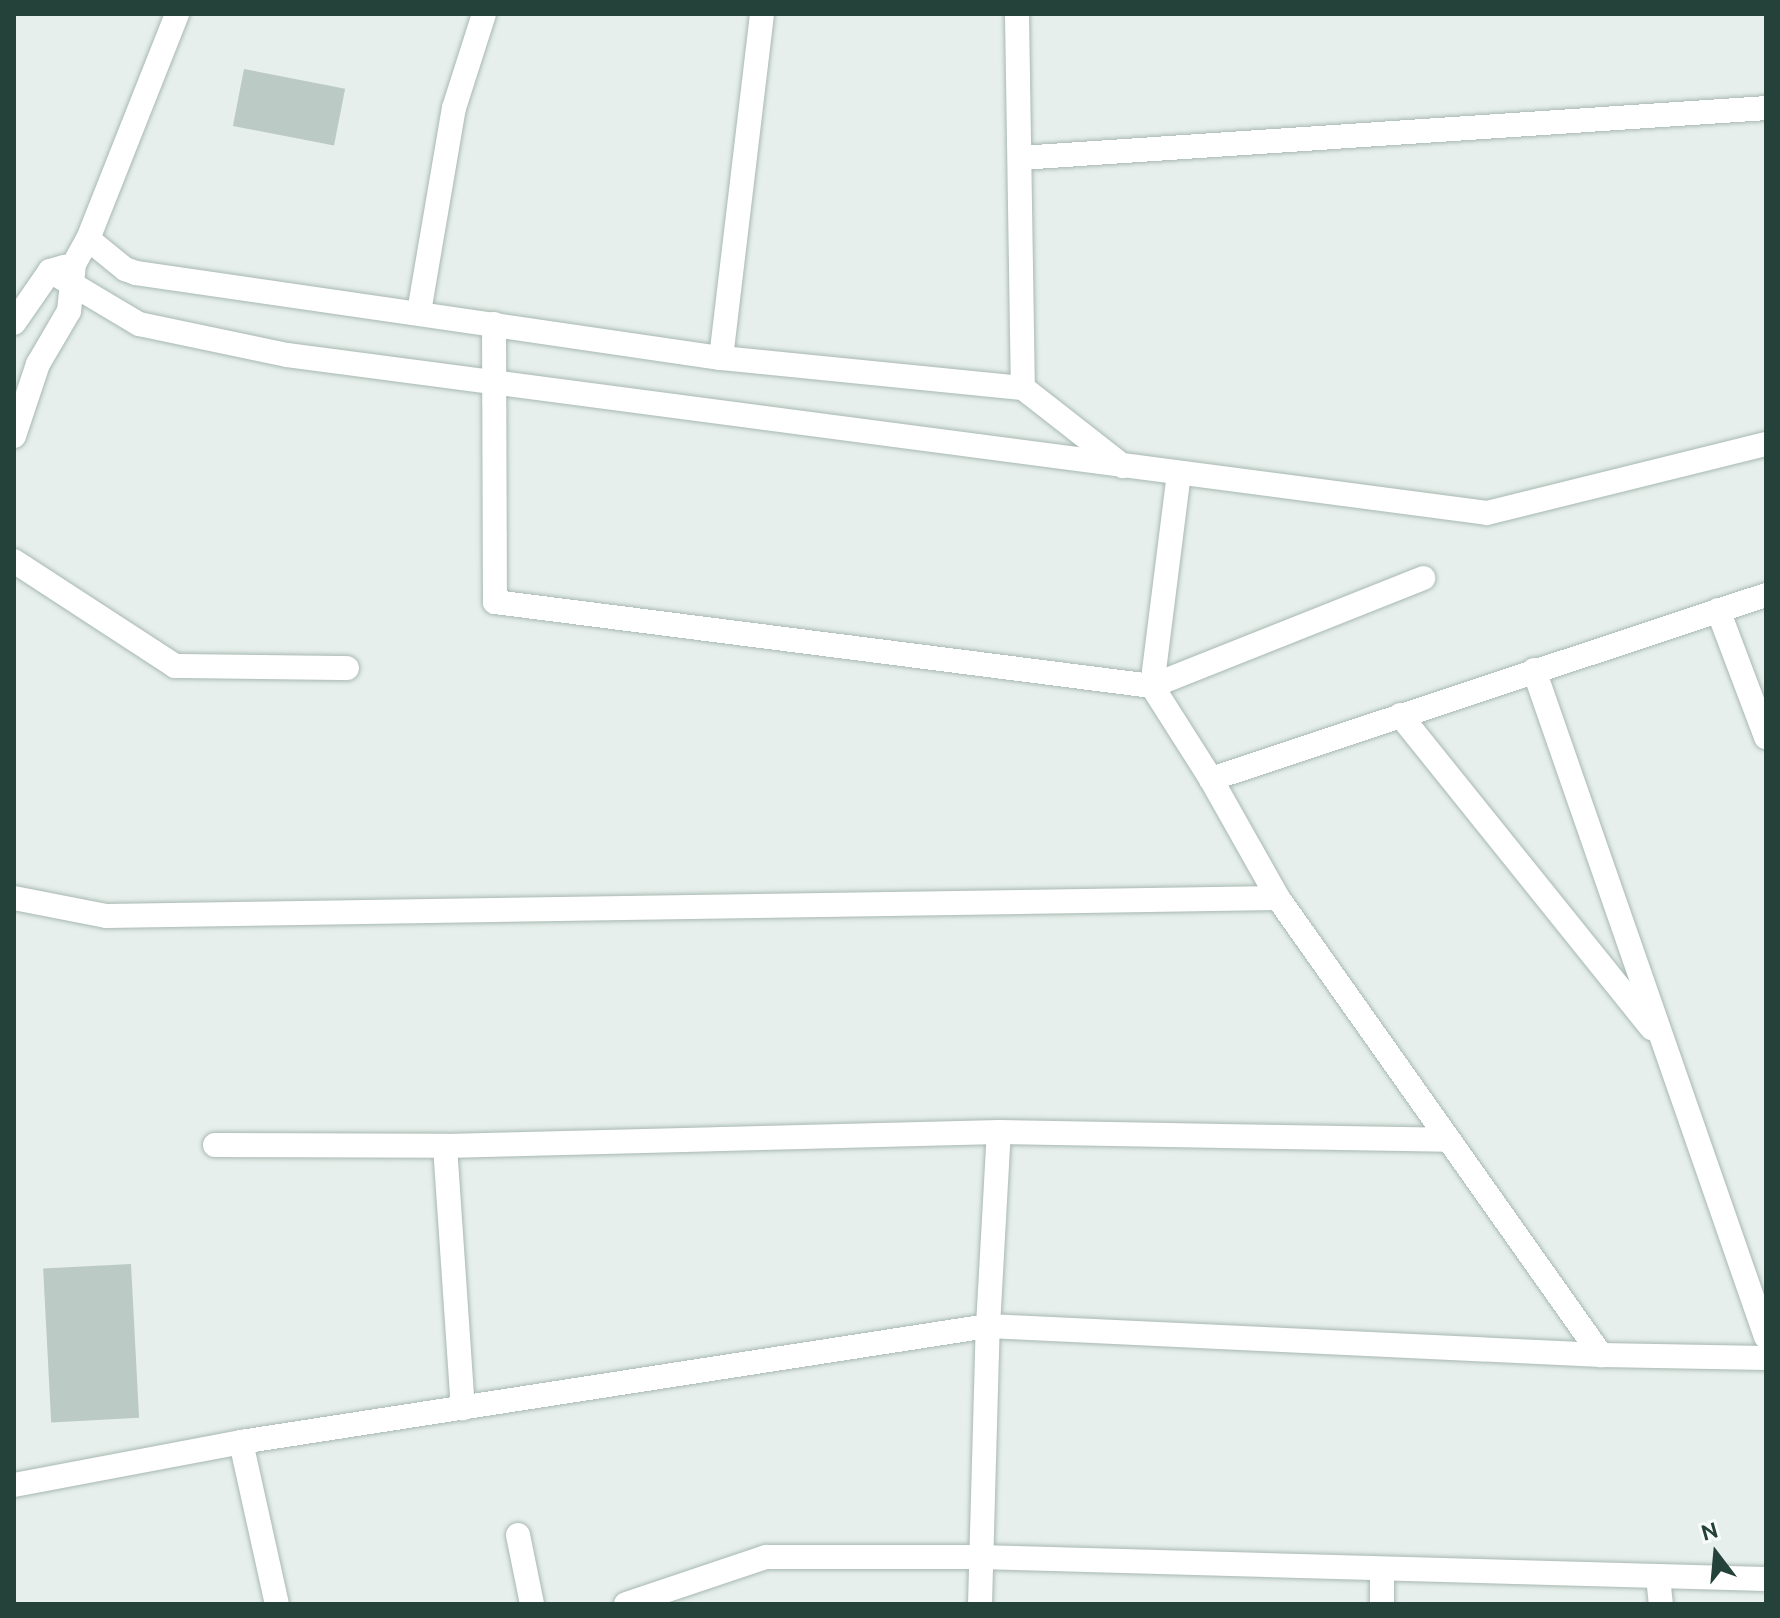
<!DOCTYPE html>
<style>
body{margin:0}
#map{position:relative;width:1780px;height:1618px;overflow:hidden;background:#e6efeb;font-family:Ubuntu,sans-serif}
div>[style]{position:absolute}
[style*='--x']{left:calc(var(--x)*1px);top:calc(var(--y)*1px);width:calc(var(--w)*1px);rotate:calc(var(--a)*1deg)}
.building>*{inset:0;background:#bbcac4;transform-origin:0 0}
.roads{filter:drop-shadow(0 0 2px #a8b8b2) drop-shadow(0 0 2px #a8b8b2)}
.minor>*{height:24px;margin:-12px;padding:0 12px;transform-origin:12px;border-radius:12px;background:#fff}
span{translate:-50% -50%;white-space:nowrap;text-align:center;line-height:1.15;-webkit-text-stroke:6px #f7fbf9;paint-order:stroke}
.frame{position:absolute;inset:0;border:16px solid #24423a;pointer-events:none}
.north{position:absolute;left:1676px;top:1514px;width:80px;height:80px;-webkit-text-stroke:6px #f7fbf9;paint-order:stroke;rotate:344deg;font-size:22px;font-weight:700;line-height:32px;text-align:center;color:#24423a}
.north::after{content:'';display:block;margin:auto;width:28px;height:36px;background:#24423a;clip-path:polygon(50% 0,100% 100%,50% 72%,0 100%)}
</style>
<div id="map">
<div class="building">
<div style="left:244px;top:69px;width:103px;height:58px;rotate:11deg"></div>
<div style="left:131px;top:1264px;width:154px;height:88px;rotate:87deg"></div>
</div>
<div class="roads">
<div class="minor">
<div style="--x:1017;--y:14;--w:374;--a:89.1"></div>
<div style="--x:1020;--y:158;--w:748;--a:-3.83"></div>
<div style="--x:88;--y:239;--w:48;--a:39"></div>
<div style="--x:125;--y:269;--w:12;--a:20"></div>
<div style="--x:136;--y:273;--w:591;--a:8.27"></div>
<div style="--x:721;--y:358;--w:303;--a:5.7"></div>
<div style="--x:1023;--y:388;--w:127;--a:38"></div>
<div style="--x:50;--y:271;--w:104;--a:30.8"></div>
<div style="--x:139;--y:324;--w:151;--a:11.8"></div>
<div style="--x:287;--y:355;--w:1210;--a:7.5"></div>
<div style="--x:1487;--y:513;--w:287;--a:-13.9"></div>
<div style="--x:419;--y:312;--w:207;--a:-80.3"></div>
<div style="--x:454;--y:108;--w:99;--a:-72.3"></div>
<div style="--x:14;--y:323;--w:63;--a:-55.3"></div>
<div style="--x:50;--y:271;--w:15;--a:-16"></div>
<div style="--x:494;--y:324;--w:278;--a:89.8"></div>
<div style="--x:495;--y:602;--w:662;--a:7.29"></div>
<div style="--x:1152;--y:686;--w:292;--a:-21.7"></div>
<div style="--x:721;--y:358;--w:346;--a:-83.2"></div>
<div style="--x:14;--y:436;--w:76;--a:-71.6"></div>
<div style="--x:38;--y:364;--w:61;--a:-59.7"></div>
<div style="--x:69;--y:311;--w:47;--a:-83.9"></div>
<div style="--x:74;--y:264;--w:29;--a:-61"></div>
<div style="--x:88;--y:239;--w:242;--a:-68.4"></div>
<div style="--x:1179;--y:473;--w:215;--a:97.2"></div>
<div style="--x:1152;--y:686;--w:110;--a:57.6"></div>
<div style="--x:1211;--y:779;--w:137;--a:60.6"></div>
<div style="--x:1278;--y:898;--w:560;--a:54.75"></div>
<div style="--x:14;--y:561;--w:192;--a:33.1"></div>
<div style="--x:175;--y:666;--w:172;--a:0.7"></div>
<div style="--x:1718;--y:610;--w:136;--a:69.3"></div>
<div style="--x:1534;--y:670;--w:706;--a:70.82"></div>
<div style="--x:1400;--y:715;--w:402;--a:51.2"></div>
<div style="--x:1211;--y:779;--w:585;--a:-18.34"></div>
<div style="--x:14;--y:898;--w:94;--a:11.1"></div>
<div style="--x:106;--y:916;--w:1172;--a:-0.88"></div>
<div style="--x:215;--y:1145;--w:230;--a:0.2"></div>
<div style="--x:445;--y:1146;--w:554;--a:-1.45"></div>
<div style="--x:999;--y:1132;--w:448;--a:1"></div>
<div style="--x:445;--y:1146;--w:263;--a:86.1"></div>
<div style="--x:241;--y:1442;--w:166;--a:77.5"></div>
<div style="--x:14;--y:1485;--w:231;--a:-10.7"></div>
<div style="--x:241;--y:1442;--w:756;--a:-8.83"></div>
<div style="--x:988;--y:1326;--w:614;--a:2.71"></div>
<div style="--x:1601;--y:1355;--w:165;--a:1"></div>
<div style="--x:518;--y:1535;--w:70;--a:78.5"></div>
<div style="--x:1658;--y:1577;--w:27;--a:84"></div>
<div style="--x:626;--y:1604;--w:148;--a:-18.6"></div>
<div style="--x:766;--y:1557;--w:214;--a:0"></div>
<div style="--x:980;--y:1557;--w:786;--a:1.6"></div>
<div style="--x:980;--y:1604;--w:278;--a:-88.4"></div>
<div style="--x:988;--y:1326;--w:194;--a:-86.8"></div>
<div style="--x:1382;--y:1604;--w:34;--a:-90"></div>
</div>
</div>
<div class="frame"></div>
<div class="north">N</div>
</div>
